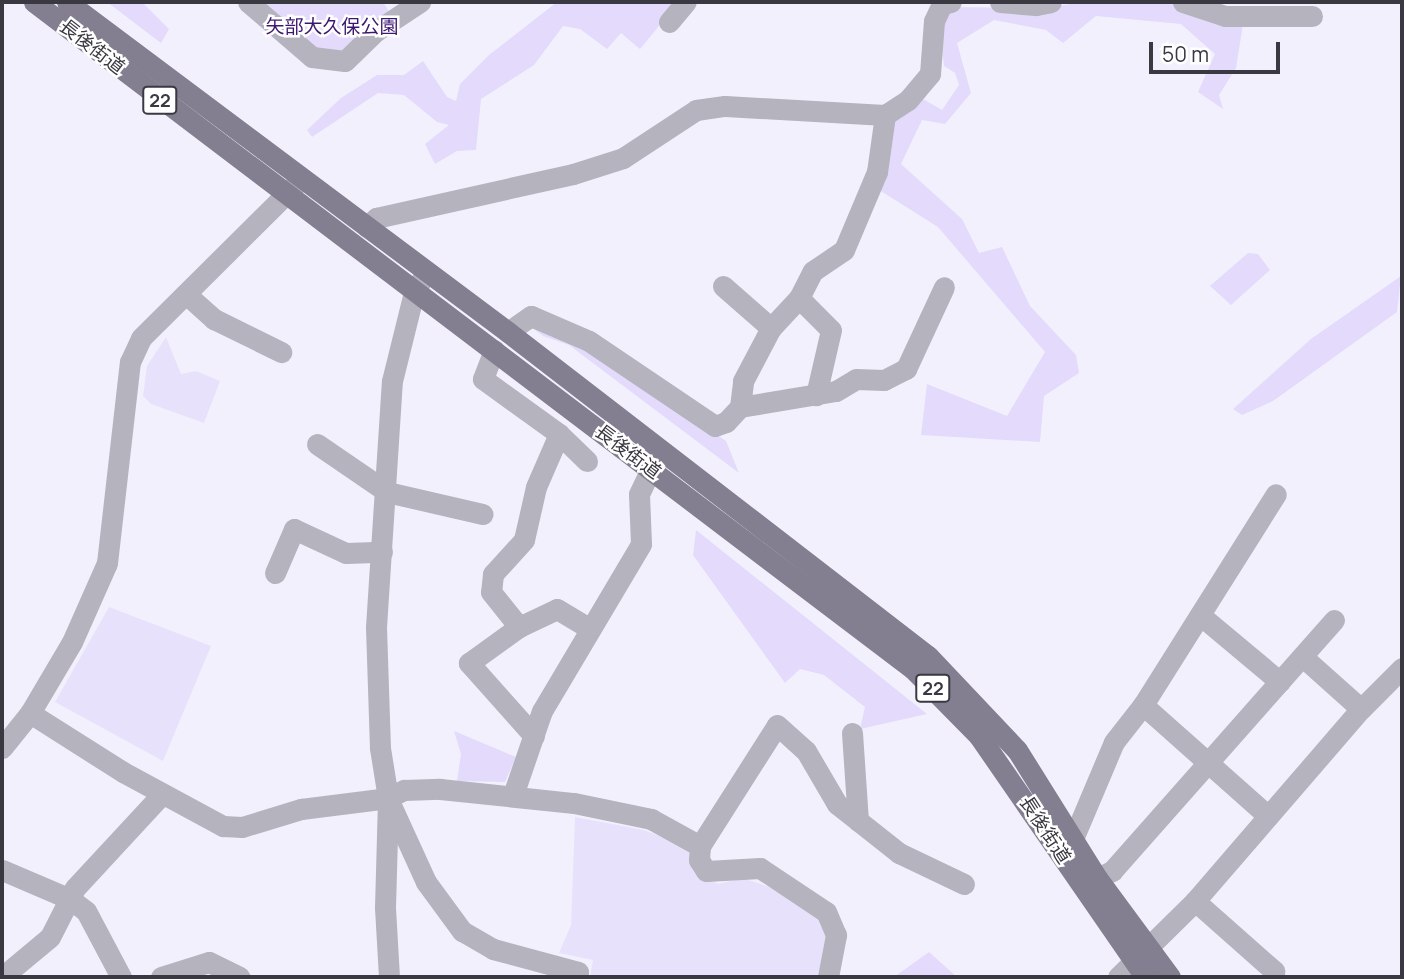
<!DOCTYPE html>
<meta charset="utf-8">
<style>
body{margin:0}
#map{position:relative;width:1404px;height:979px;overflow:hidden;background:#f3f0fe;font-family:Manrope,"Noto Sans JP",sans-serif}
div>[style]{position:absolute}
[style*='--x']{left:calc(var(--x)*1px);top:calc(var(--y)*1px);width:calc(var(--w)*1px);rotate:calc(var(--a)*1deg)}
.built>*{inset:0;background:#e8e1fb}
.green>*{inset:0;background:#e3dafc}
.minor>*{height:21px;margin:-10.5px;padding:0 10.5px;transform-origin:10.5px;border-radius:10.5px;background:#b5b3bd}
.major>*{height:21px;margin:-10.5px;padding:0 10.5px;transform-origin:10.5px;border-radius:10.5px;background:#837e90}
span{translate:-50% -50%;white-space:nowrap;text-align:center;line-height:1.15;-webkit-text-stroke:5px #fff;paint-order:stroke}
.shield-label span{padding:2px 5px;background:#fff;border:2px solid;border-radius:5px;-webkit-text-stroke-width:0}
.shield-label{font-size:18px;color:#3a3841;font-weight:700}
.park-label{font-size:19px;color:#3d1670}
.street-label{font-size:19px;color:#3a3841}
.frame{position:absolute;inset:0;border:4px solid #3a3841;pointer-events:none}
.scale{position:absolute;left:1149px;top:42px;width:131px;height:32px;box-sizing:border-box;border:4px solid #3a3841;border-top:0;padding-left:9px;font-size:21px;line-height:24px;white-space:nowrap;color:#3a3841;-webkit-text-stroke:5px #fff;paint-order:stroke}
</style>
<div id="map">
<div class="built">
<div style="clip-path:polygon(166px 337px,181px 374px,196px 371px,220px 381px,204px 423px,151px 404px,143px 396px,147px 366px)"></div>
<div style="clip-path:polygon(109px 607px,211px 646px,163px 761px,55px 702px)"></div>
<div style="clip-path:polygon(575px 817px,644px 830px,692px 849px,700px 874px,718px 884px,743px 878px,778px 890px,821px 920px,826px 933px,821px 977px,590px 977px,593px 960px,559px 953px,571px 925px)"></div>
</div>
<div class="green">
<div style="clip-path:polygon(107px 2px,142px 2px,169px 29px,161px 43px)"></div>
<div style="clip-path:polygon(266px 2px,383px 2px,390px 13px,341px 54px,315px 49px,265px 7px)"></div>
<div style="clip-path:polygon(557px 2px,679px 2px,640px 49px,621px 33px,607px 49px,580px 29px,563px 26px,534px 65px,481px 99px,476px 150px,457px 151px,435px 164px,425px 144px,449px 125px,437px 122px,404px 95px,378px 93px,312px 137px,307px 130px,341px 98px,377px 75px,404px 75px,423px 61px,447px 97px,456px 101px,460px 84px,489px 55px)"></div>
<div style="clip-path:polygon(1081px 2px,1178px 2px,1244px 18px,1236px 68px,1219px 95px,1223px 109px,1198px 92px,1215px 54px,1181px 24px,1096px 16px,1063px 43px,1046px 30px,994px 20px,957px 43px,971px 93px,945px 124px,922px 120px,901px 164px,962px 219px,979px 253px,1002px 247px,1030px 306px,1076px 355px,1079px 373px,1044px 396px,1040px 442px,921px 435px,927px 384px,1007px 416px,1045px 352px,938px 227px,876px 188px,888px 117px,923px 99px,942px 110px,959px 85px,955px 73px,944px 66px,939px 21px,945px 7px,1048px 8px)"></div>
<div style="clip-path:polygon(1248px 253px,1258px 254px,1270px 270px,1231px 305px,1210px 286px)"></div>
<div style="clip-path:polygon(1401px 276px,1397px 312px,1273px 401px,1242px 415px,1233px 409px,1311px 339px)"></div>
<div style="clip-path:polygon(536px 325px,586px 346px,726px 441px,739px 473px,569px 345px,543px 336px,534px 329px)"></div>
<div style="clip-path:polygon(696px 530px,927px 714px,860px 729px,865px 707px,824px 675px,800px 669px,785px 683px,693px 555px)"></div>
<div style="clip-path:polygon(454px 731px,516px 757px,505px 782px,457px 781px,461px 754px)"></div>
<div style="clip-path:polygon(929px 952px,957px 977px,894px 977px)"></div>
</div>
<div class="minor">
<div style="--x:248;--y:2;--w:84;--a:40.7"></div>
<div style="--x:312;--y:57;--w:33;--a:7"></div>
<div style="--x:345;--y:61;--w:43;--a:-44.1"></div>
<div style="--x:376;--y:31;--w:53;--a:-33.4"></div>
<div style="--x:1000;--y:2;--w:36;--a:5"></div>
<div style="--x:1036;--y:5;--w:15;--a:-11"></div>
<div style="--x:1183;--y:2;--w:44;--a:18.4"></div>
<div style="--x:1225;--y:16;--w:87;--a:0"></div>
<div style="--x:669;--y:22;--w:26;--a:-50"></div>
<div style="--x:367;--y:227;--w:13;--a:-45"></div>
<div style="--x:376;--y:218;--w:202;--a:-12.6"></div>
<div style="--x:573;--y:174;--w:52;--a:-17.7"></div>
<div style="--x:623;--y:158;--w:87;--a:-33.3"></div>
<div style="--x:696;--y:110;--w:29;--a:-8"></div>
<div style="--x:725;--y:106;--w:160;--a:3.2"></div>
<div style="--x:885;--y:115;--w:27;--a:-33"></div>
<div style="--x:908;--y:100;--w:34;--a:-50"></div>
<div style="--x:930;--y:74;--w:53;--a:-85.7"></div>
<div style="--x:934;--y:21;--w:19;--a:-65"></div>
<div style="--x:942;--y:4;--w:9;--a:-13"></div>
<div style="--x:723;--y:286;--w:64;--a:41.2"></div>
<div style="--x:186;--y:294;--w:38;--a:42"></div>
<div style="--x:214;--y:319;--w:75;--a:26.2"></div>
<div style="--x:799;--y:298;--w:45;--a:45"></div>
<div style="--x:831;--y:330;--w:67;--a:103"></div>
<div style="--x:508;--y:332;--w:28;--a:-35"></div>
<div style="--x:531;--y:316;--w:63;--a:23.3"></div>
<div style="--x:589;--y:341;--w:152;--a:34"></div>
<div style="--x:715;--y:426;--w:12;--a:-20"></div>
<div style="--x:726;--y:422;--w:21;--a:-47"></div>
<div style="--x:740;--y:407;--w:26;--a:-83"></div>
<div style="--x:743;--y:381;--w:60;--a:-62.2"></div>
<div style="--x:771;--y:328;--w:41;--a:-47"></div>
<div style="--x:799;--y:298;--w:30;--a:-63"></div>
<div style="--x:813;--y:271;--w:37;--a:-34"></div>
<div style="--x:844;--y:250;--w:85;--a:-67.1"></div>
<div style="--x:877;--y:172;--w:58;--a:-82"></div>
<div style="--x:494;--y:350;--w:31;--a:111"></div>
<div style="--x:483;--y:379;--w:94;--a:35.9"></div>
<div style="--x:559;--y:434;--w:58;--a:113.5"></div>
<div style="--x:536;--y:487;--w:54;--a:102.8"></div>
<div style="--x:524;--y:540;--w:46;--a:132.4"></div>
<div style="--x:493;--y:574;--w:18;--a:96"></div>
<div style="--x:491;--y:592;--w:45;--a:51.3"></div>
<div style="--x:740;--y:407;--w:97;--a:-9.5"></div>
<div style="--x:836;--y:391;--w:23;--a:-31"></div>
<div style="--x:856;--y:379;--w:28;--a:2"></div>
<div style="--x:884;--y:380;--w:25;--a:-27"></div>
<div style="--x:906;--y:369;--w:90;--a:-65.1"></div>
<div style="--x:559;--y:434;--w:39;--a:44"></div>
<div style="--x:317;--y:444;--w:85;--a:34.4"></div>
<div style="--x:387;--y:492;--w:98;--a:13"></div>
<div style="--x:275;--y:573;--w:48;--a:-66.6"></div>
<div style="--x:294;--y:529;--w:57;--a:24.8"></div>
<div style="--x:346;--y:553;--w:36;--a:-2"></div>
<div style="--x:1200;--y:615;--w:104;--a:39.9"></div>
<div style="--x:1304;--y:658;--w:76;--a:41.8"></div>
<div style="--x:1143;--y:705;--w:167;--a:41.6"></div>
<div style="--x:30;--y:713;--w:110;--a:32.4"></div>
<div style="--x:123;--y:772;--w:114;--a:28.4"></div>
<div style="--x:223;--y:826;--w:19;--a:3"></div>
<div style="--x:242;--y:827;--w:62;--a:-17"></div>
<div style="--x:301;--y:809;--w:88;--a:-7.2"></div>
<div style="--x:388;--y:798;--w:18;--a:-27"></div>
<div style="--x:404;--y:790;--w:36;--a:-2"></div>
<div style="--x:440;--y:789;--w:135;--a:6"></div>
<div style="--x:574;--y:803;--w:79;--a:11.7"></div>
<div style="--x:651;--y:819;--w:56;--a:28.9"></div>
<div style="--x:852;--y:733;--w:88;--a:86.1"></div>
<div style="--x:534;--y:736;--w:98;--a:-131.7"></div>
<div style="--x:469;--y:663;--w:62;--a:-35.8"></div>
<div style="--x:519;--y:627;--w:42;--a:-25.3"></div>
<div style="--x:557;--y:609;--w:37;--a:31"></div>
<div style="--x:2;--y:748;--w:45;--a:-51.3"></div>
<div style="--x:30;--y:713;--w:82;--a:-59.4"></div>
<div style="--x:72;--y:642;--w:86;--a:-66.1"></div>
<div style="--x:107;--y:563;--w:202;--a:-83.5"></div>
<div style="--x:130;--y:362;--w:26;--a:-65"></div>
<div style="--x:141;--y:338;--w:223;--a:-44.8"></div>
<div style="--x:513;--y:795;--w:89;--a:-71"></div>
<div style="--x:542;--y:711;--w:194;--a:-59.3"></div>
<div style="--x:641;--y:544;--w:50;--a:-92.3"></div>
<div style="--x:639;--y:494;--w:44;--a:-64.6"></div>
<div style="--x:390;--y:803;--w:87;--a:65.5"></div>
<div style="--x:426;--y:882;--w:61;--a:53.7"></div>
<div style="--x:462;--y:931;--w:36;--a:30"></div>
<div style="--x:493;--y:949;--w:88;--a:15.1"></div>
<div style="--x:578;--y:972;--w:5;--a:101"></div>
<div style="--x:1073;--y:839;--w:105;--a:-67.1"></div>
<div style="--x:1114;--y:742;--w:47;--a:-51.9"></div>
<div style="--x:1143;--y:705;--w:249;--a:-57.8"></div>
<div style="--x:2;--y:870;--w:74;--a:23.1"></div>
<div style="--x:70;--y:899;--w:20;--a:37"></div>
<div style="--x:86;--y:911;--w:75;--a:62.1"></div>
<div style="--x:1097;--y:878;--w:17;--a:-25"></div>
<div style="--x:1112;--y:871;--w:335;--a:-48.5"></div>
<div style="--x:1195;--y:901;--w:106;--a:41.5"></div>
<div style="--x:1274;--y:971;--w:6;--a:90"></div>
<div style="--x:2;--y:977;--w:62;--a:-39.8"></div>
<div style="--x:50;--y:937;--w:55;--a:-63"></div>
<div style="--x:75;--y:888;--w:128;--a:-47.2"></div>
<div style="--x:161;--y:977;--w:50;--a:-17.4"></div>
<div style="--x:209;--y:962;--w:34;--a:26"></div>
<div style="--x:389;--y:977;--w:70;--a:-93.3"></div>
<div style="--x:385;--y:907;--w:109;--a:-88.4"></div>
<div style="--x:388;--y:798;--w:51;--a:-99.1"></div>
<div style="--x:380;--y:748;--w:121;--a:-91.9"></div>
<div style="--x:376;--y:627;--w:247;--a:-86.3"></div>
<div style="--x:392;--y:381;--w:92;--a:-76.1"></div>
<div style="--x:414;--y:292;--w:19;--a:-58"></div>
<div style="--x:828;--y:977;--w:43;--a:-79.2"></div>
<div style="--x:836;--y:935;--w:25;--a:-113"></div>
<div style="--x:826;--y:912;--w:79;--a:-146.3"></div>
<div style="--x:760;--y:868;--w:54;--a:176.8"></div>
<div style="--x:706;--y:871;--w:13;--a:-122"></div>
<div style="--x:699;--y:860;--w:14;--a:-86"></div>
<div style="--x:700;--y:846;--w:143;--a:-57.5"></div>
<div style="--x:777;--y:725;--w:39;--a:42"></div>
<div style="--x:806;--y:751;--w:61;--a:59.7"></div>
<div style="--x:837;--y:804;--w:79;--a:38.3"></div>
<div style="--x:899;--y:853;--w:72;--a:25.5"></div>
<div style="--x:1118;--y:977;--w:108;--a:-44.6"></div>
<div style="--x:1195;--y:901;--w:254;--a:-49.2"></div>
<div style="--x:1361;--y:709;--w:58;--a:-45"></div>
</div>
<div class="major">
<div style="--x:34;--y:2;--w:1103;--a:37.19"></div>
<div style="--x:913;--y:669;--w:94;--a:45.4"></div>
<div style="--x:979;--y:736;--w:293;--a:55.4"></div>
<div style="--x:67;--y:2;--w:551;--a:36.81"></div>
<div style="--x:508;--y:332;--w:530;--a:37.65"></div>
<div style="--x:928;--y:656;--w:129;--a:46.6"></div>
<div style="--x:1017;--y:750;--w:151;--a:58"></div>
<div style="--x:1097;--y:878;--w:123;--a:53.6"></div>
</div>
<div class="shield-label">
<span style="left:160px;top:100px">22</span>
<span style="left:933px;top:688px">22</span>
</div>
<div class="park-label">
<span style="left:332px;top:27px">矢部大久保公園</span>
</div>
<div class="street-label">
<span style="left:92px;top:47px;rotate:38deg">長後街道</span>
<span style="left:628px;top:452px;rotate:37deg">長後街道</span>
<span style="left:1045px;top:830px;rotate:57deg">長後街道</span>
</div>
<div class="frame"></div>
<div class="scale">50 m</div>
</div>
